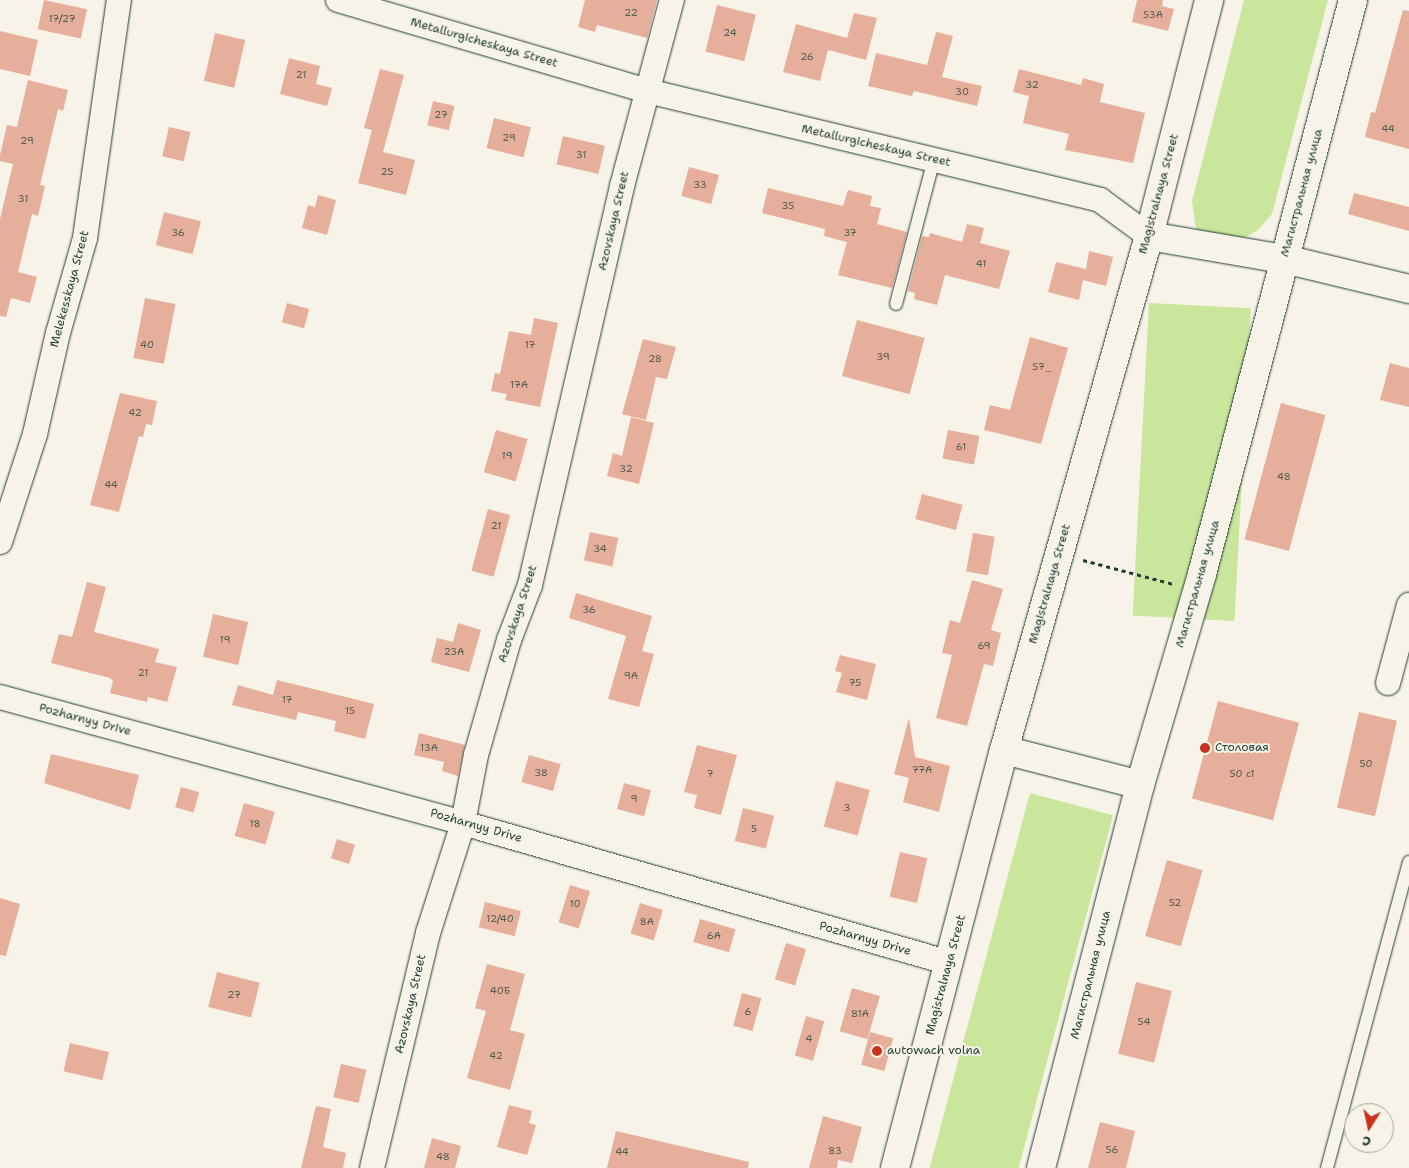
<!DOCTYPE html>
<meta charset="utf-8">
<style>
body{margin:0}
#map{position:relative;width:1409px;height:1168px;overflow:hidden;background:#f7f3e8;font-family:"Shantell Sans",sans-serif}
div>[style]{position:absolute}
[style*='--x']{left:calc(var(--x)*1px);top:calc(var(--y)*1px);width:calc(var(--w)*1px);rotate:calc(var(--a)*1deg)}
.green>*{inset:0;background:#cae69d;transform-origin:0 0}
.building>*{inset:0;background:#e6af9b;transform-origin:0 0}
.path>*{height:3px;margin-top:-1.5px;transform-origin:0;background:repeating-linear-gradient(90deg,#1f3d34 0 4px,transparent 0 8px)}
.roads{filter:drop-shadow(0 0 1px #1f3d34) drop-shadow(0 0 1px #1f3d34)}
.lane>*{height:12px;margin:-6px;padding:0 6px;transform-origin:6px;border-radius:6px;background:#f7f3e8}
.street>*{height:24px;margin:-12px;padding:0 12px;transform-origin:12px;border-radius:12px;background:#f7f3e8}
.secondary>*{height:28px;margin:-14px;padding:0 14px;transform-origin:14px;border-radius:14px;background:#f7f3e8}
.primary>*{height:28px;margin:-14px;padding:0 14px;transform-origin:14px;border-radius:14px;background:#f7f3e8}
.dots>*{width:14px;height:14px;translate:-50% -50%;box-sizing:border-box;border:2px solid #f7f3e8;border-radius:50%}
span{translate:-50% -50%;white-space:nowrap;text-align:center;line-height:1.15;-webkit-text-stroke:4px #f7f3e8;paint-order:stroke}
.number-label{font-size:10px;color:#515a4e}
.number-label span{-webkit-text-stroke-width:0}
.street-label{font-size:12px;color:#1f3d34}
.poi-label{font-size:12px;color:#1f3d34}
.left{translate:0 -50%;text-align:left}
.north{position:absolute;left:1344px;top:1103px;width:50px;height:50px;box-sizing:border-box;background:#f7f3e8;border:1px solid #a1aaa0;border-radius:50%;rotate:190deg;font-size:14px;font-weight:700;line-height:20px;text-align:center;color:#1f3d34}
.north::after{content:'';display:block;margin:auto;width:18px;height:22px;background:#c8321e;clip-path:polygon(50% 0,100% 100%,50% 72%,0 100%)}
</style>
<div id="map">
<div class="green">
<div style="clip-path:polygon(1244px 0,1328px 0,1272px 214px,1258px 230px,1241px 240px,1196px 230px,1192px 201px)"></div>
<div style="left:1149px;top:303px;width:102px;height:313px;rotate:3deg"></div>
<div style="left:1030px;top:793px;width:86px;height:388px;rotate:15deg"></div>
</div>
<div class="building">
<div style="left:44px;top:0;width:44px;height:30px;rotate:12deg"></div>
<div style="clip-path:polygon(585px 0,657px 0,647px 38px,597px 25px,595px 32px,578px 27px)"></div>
<div style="clip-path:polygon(1137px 0,1163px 0,1162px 6px,1174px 9px,1168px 31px,1132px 22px)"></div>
<div style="left:717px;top:5px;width:40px;height:48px;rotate:14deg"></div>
<div style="clip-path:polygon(1403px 10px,1409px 11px,1409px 149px,1365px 137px,1371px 112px,1375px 113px)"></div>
<div style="clip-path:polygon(854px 13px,877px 18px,866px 60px,828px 50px,820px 81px,783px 72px,796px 24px,847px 38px)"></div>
<div style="clip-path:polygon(0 31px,38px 40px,30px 76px,0 69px)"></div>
<div style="clip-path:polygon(936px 32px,953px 36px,942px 77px,982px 86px,977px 106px,914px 91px,912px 96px,868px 86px,876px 53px,927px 65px)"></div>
<div style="left:215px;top:33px;width:31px;height:49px;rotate:13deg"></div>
<div style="clip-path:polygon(289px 58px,320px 66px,316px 84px,332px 88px,327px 106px,280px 94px)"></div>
<div style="clip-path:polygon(380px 69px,404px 75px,383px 152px,415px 160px,406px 195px,358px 183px,372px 130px,364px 128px)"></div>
<div style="clip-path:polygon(1019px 69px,1081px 85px,1083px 78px,1104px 84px,1100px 102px,1145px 113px,1133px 163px,1065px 150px,1069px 134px,1023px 123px,1029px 96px,1013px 92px)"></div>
<div style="clip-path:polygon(28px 80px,68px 90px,63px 111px,58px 109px,40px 185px,45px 186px,38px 216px,32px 214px,18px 272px,37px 277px,30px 303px,11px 298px,6px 317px,0 316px,0 219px,13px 164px,0 161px,0 155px,7px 125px,17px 127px)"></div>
<div style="left:433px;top:101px;width:22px;height:25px;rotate:13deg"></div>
<div style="left:494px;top:118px;width:38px;height:31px;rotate:14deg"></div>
<div style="left:169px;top:127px;width:22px;height:30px;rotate:13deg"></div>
<div style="left:563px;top:136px;width:43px;height:29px;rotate:13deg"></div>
<div style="left:689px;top:167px;width:31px;height:30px;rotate:15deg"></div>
<div style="clip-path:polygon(768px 188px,843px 206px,848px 190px,872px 196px,870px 206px,881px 208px,877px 224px,907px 232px,892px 288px,838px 275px,847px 242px,824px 236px,825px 229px,762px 213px)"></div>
<div style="clip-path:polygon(1354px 193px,1409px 207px,1409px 231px,1348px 214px)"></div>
<div style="clip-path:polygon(318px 195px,336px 200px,327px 235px,302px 228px,308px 205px,315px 207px)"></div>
<div style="left:164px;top:212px;width:38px;height:34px;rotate:14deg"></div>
<div style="clip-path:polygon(967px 224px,984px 228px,980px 243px,1010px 251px,999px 289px,945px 275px,937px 305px,914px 299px,915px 293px,908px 291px,922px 236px,929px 237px,930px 233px,962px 242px)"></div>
<div style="clip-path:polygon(1089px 251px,1113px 257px,1106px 286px,1083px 280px,1079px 300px,1048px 292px,1056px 262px,1086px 269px)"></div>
<div style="left:145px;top:298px;width:31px;height:61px;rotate:11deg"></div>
<div style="left:287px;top:303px;width:23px;height:20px;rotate:15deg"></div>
<div style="clip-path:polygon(534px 318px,558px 323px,540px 407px,505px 400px,507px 394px,491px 391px,495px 373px,500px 374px,509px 331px,531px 335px)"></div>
<div style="left:857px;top:320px;width:70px;height:58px;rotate:15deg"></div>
<div style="clip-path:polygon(1030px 337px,1068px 348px,1041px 444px,984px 430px,990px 405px,1010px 410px)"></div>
<div style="clip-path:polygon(643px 339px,676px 347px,667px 379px,656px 377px,646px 420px,622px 414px)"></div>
<div style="clip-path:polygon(1390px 363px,1409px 368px,1409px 407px,1380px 400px)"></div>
<div style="clip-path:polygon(120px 393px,157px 401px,152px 425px,146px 424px,143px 437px,139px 436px,119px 512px,90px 505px)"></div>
<div style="left:1281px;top:403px;width:46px;height:141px;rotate:15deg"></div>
<div style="clip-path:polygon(631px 417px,654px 423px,639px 484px,607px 476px,613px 453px,622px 456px)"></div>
<div style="left:496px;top:430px;width:33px;height:44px;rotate:16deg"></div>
<div style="left:948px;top:430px;width:32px;height:29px;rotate:11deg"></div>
<div style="left:922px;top:494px;width:42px;height:26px;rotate:15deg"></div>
<div style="left:488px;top:509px;width:23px;height:64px;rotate:15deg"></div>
<div style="left:590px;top:532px;width:29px;height:29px;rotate:12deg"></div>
<div style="left:973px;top:533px;width:22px;height:39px;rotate:10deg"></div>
<div style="clip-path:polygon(972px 580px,1003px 589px,991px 630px,1001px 633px,993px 666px,984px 664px,967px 726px,936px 718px,952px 655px,942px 653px,950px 620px,960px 623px)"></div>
<div style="clip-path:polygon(87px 582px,106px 587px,94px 632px,159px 649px,155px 662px,177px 667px,167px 702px,148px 697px,147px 702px,110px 693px,113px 681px,110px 678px,51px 663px,59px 634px,72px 637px)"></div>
<div style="clip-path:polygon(576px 593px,652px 616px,642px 651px,654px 654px,639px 707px,608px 699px,626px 636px,569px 618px)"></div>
<div style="left:213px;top:614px;width:36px;height:44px;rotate:13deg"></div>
<div style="clip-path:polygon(458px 623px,481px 630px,469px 672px,431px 662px,437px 638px,453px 642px)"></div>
<div style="clip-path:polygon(840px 655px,876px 664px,867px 700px,836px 692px,842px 673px,835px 671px)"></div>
<div style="clip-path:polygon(277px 680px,374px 704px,365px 739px,334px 731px,336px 721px,298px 712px,296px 720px,232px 705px,238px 685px,273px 695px)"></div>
<div style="left:1218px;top:701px;width:84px;height:101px;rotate:15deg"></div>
<div style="left:1359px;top:712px;width:39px;height:98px;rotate:13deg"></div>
<div style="clip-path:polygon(909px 718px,915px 757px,950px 766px,939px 812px,903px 802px,909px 778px,894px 774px)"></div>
<div style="clip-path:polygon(419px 733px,465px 745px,458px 776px,442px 771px,444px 762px,414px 755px)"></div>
<div style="clip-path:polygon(697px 745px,737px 755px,721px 815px,694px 808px,697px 795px,684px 792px)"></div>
<div style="clip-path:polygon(51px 754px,139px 775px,130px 810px,44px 783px)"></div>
<div style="left:529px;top:755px;width:33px;height:28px;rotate:16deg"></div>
<div style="left:836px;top:781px;width:35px;height:47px;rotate:15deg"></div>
<div style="left:624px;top:783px;width:28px;height:27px;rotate:15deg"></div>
<div style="left:181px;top:787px;width:19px;height:21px;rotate:16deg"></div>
<div style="left:244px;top:803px;width:32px;height:34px;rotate:16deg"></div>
<div style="left:743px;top:808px;width:32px;height:34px;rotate:14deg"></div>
<div style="left:337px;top:839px;width:19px;height:20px;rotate:18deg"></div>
<div style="left:900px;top:852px;width:28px;height:46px;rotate:13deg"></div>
<div style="left:1167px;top:860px;width:37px;height:79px;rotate:16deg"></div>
<div style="left:570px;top:885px;width:21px;height:39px;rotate:17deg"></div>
<div style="clip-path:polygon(0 898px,20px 904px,6px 956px,0 955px)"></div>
<div style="left:485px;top:902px;width:37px;height:26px;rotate:14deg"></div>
<div style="left:640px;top:903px;width:24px;height:32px;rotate:17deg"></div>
<div style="left:700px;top:919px;width:37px;height:24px;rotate:16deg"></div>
<div style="left:786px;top:943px;width:21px;height:38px;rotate:17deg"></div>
<div style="clip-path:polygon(487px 964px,525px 974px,510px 1030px,525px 1034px,510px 1090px,467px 1078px,486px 1011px,475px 1008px)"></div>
<div style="left:217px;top:972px;width:44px;height:36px;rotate:14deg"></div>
<div style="left:1136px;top:982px;width:37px;height:74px;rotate:14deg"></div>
<div style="left:852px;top:988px;width:29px;height:45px;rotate:16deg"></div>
<div style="left:742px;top:993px;width:20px;height:34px;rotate:15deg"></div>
<div style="left:806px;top:1016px;width:19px;height:41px;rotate:16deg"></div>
<div style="left:870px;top:1032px;width:24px;height:34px;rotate:15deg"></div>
<div style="left:70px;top:1043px;width:40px;height:29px;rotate:13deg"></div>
<div style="left:341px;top:1064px;width:26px;height:34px;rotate:13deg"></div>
<div style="clip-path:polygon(509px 1105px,532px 1111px,529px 1123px,536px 1125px,527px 1155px,497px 1147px)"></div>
<div style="clip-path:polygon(316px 1106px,331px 1109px,323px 1147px,346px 1153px,343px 1168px,301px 1168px)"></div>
<div style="clip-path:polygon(823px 1116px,862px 1127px,852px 1163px,838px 1160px,837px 1168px,809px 1168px)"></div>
<div style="clip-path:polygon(1100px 1122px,1135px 1131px,1126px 1168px,1088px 1168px)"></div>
<div style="clip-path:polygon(616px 1131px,749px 1162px,748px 1168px,607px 1168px)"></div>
<div style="clip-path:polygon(432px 1138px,461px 1146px,455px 1168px,424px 1168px)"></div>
</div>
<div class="path">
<div style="--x:1083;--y:560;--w:93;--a:14.9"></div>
</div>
<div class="roads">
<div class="lane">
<div style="--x:896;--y:304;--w:150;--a:-75.3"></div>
<div style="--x:1327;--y:1168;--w:317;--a:-75"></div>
</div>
<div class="street">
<div style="--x:338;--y:0;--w:322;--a:16.4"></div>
<div style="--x:647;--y:91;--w:466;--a:13.5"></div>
<div style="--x:1100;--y:200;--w:61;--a:36.3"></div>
<div style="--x:0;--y:542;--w:114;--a:-72"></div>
<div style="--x:35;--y:434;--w:104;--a:-77.2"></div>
<div style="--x:58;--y:333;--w:99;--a:-74.1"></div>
<div style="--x:85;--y:238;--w:240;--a:-81.9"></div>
<div style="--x:1388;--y:683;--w:81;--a:-74.9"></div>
<div style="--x:0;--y:697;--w:480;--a:15.2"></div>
<div style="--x:463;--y:823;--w:507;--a:16.04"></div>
<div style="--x:372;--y:1168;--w:242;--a:-76.6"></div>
<div style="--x:428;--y:933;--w:115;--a:-72.3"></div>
<div style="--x:463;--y:823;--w:69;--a:-79.2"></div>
<div style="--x:476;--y:755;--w:120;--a:-74"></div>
<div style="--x:509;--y:640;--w:59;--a:-69.1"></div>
<div style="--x:530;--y:585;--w:409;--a:-77"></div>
<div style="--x:622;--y:186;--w:193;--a:-75"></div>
</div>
<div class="secondary">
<div style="--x:1149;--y:236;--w:137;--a:9.7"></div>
<div style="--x:1284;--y:259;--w:129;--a:13.5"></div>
</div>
<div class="primary">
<div style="--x:1004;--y:750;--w:140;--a:14.4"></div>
<div style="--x:895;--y:1168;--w:432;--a:-75.4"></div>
<div style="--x:1004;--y:750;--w:534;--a:-74.25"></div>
<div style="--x:1149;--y:236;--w:244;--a:-75.7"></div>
<div style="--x:1041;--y:1168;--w:396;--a:-75.5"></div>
<div style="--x:1140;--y:785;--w:220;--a:-73.6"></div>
<div style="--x:1202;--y:574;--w:594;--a:-75.26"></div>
</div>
</div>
<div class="dots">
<div style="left:1205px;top:748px;background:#c8321e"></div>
<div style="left:877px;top:1051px;background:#c8321e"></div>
</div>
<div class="number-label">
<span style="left:631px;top:13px">22</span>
<span style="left:1153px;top:15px">53А</span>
<span style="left:62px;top:19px">17/27</span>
<span style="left:730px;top:33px">24</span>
<span style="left:807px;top:57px">26</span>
<span style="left:301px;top:75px">21</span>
<span style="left:1032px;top:85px">32</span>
<span style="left:962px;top:92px">30</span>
<span style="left:441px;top:115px">27</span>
<span style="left:1388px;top:129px">44</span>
<span style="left:509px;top:138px">29</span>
<span style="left:27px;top:141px">29</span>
<span style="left:581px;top:155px">31</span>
<span style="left:387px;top:172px">25</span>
<span style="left:700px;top:185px">33</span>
<span style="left:23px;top:199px">31</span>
<span style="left:788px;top:206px">35</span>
<span style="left:178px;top:233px">36</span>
<span style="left:850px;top:233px">37</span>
<span style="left:981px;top:264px">41</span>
<span style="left:147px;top:345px">40</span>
<span style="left:530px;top:345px">17</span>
<span style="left:883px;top:357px">39</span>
<span style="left:655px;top:359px">28</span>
<span style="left:1042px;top:367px">57_</span>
<span style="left:519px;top:385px">17А</span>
<span style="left:135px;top:413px">42</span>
<span style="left:961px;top:447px">61</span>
<span style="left:507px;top:456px">19</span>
<span style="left:626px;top:469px">32</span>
<span style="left:1284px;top:477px">48</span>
<span style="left:111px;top:485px">44</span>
<span style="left:496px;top:526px">21</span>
<span style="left:600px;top:549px">34</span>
<span style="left:589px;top:610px">36</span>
<span style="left:225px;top:640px">19</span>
<span style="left:984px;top:646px">69</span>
<span style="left:454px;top:652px">23А</span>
<span style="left:143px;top:673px">21</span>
<span style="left:631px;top:676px">9А</span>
<span style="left:855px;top:683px">75</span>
<span style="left:287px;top:700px">17</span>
<span style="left:350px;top:711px">15</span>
<span style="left:429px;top:748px">13А</span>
<span style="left:1366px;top:764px">50</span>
<span style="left:922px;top:770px">77А</span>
<span style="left:541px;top:773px">38</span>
<span style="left:710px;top:774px">7</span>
<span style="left:1242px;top:774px">50 с1</span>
<span style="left:634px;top:799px">9</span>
<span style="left:847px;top:808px">3</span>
<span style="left:255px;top:824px">18</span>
<span style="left:754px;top:829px">5</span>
<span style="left:1175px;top:903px">52</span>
<span style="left:575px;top:904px">10</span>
<span style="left:500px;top:919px">12/40</span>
<span style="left:647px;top:922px">8А</span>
<span style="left:714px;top:936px">6А</span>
<span style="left:500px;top:991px">40Б</span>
<span style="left:234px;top:995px">27</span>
<span style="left:748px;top:1012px">6</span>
<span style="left:860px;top:1014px">81А</span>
<span style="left:1144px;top:1022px">54</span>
<span style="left:809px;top:1039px">4</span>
<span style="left:496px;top:1056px">42</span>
<span style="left:1112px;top:1150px">56</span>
<span style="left:835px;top:1151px">83</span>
<span style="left:622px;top:1152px">44</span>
<span style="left:443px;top:1157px">48</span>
</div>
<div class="street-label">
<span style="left:484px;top:43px;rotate:16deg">Metallurgicheskaya Street</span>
<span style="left:876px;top:146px;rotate:13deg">Metallurgicheskaya Street</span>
<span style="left:1302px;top:193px;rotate:-75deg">Магистральная улица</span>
<span style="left:1159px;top:194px;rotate:-75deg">Magistralnaya Street</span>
<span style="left:614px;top:221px;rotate:-77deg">Azovskaya Street</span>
<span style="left:70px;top:289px;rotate:-75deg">Melekesskaya Street</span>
<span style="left:1050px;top:584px;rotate:-74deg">Magistralnaya Street</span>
<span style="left:1198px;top:584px;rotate:-74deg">Магистральная улица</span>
<span style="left:518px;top:614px;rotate:-72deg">Azovskaya Street</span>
<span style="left:85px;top:720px;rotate:15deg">Pozharnyy Drive</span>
<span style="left:476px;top:826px;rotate:16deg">Pozharnyy Drive</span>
<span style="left:865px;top:939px;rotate:16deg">Pozharnyy Drive</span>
<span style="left:946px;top:975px;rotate:-75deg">Magistralnaya Street</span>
<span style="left:1091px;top:975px;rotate:-76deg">Магистральная улица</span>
<span style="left:411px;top:1004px;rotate:-77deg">Azovskaya Street</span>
</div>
<div class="poi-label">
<span class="left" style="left:1215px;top:748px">Столовая</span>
<span class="left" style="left:887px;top:1051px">autowach volna</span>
</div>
<div class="north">С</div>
</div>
